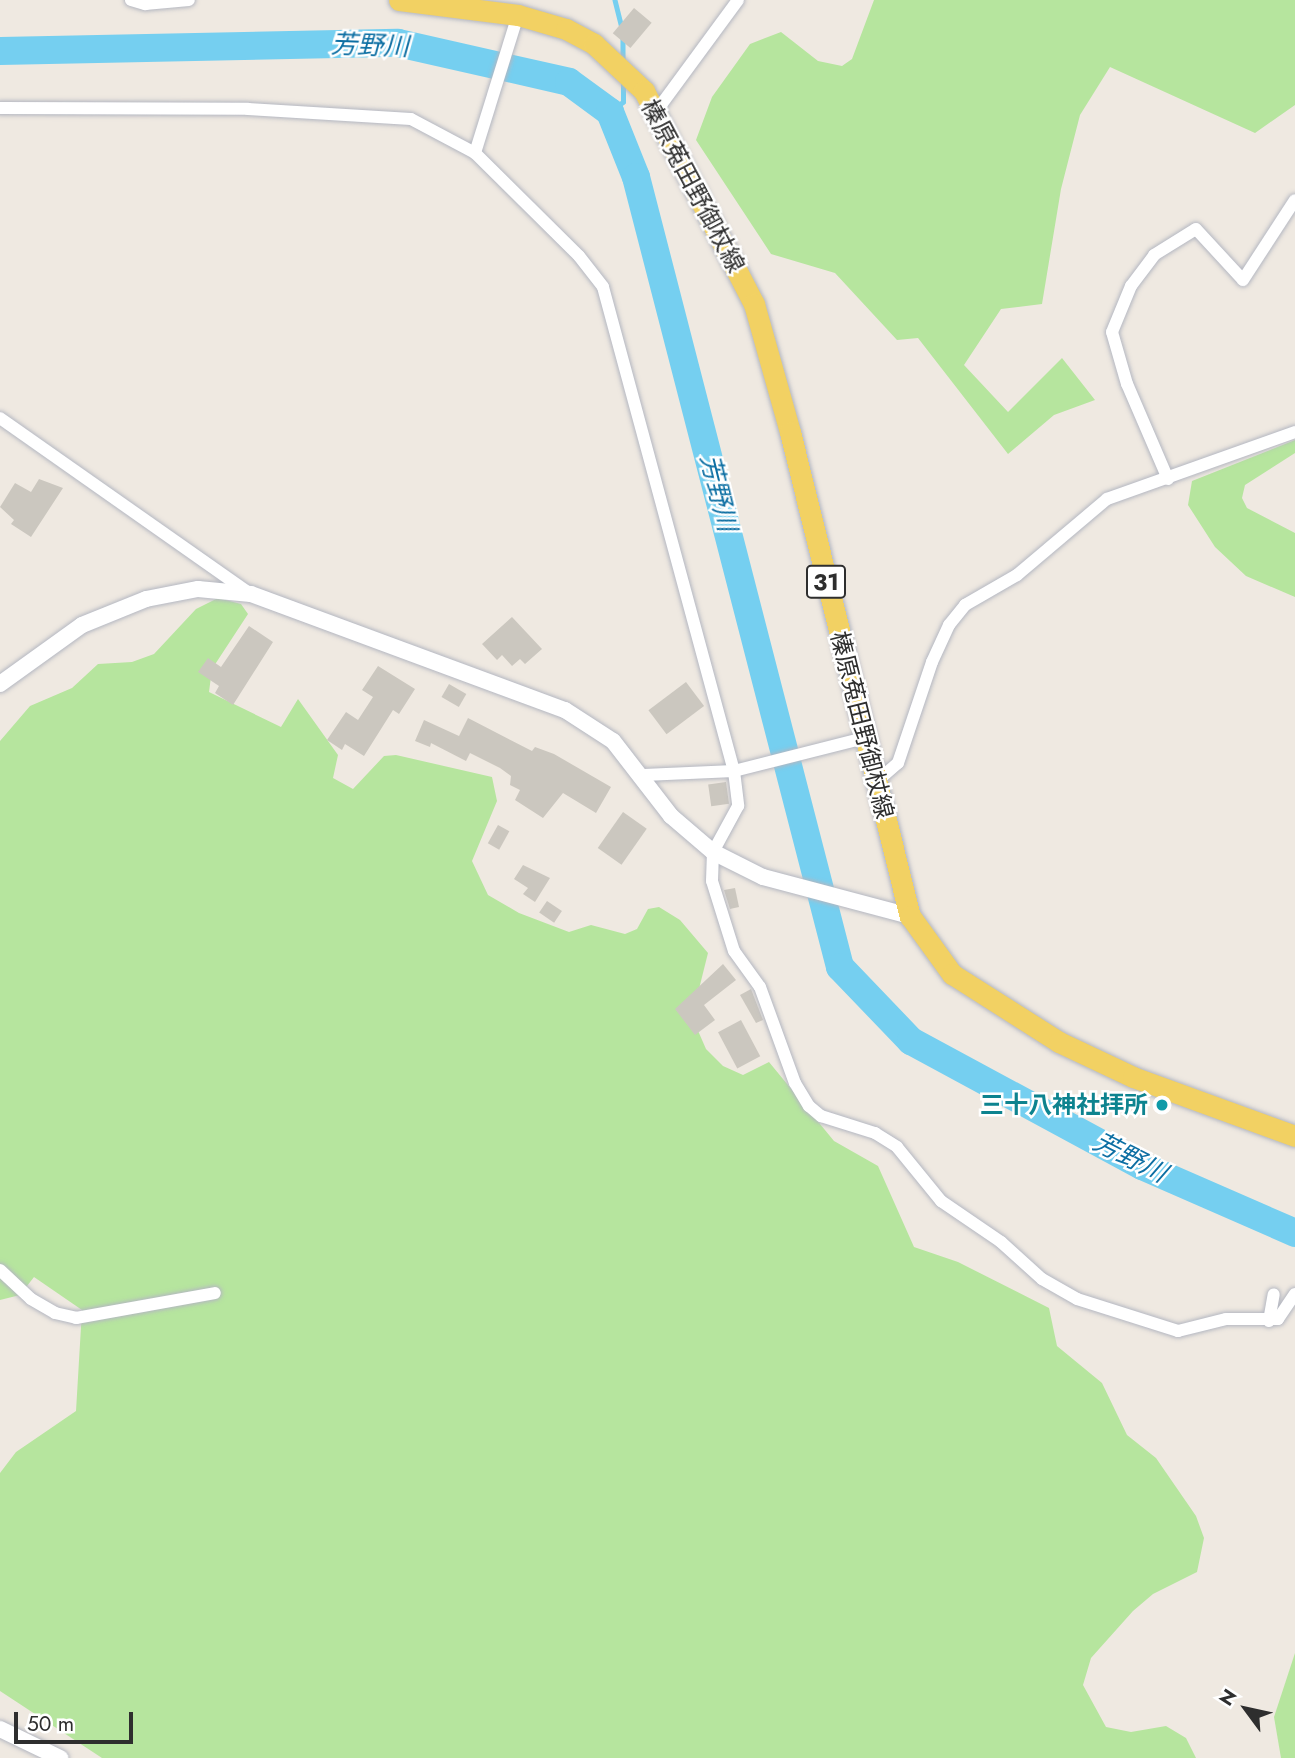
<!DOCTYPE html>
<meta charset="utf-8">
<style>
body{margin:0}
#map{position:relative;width:1295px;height:1758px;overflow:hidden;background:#efe9e1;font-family:Jost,"Noto Sans JP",sans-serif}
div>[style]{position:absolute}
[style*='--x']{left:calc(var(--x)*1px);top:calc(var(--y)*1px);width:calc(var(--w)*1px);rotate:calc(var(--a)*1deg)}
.green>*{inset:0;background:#b6e59e}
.stream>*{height:4.5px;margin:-2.25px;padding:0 2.25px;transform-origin:2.25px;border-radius:2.25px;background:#75cff0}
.river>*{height:28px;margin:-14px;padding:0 14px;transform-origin:14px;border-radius:14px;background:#75cff0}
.building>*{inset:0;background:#cbc7bf;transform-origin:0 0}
.roads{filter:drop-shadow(0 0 2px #b4b7c1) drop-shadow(0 0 2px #b4b7c1)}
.minor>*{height:12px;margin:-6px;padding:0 6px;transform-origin:6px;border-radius:6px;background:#fff}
.tertiary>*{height:16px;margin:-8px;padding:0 8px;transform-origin:8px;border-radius:8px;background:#fff}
.primary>*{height:21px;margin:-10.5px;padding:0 10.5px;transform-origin:10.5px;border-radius:10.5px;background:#f2d163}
.dots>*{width:19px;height:19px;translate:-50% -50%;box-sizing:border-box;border:4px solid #fff;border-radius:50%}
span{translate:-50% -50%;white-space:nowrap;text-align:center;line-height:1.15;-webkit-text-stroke:5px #fff;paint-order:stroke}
.shield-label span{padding:2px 5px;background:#fff;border:2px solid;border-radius:5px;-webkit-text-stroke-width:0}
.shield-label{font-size:23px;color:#2e2e2e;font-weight:700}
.street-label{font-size:24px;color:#2e2e2e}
.culture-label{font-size:24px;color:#0d838f;font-weight:700}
.right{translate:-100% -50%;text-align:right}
.water-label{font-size:26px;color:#0d6fa3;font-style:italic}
.north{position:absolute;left:1211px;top:1674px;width:70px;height:70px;-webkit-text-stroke:5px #fff;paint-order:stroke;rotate:303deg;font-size:19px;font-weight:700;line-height:28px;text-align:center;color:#2e2e2e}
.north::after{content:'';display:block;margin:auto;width:24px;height:32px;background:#2e2e2e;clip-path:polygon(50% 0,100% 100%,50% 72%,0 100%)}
.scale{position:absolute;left:14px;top:1712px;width:119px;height:32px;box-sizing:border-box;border:4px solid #2e2e2e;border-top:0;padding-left:9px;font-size:21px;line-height:24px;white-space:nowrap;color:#2e2e2e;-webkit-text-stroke:5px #fff;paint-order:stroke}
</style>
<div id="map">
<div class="green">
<div style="clip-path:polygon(874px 0,1295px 0,1295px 105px,1255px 133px,1110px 67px,1080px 115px,1061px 189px,1042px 304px,1001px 309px,964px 365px,1008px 412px,1062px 358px,1095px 400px,1054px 415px,1008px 454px,918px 338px,897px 340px,835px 273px,771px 254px,696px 140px,712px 97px,750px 44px,781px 32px,818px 61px,842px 66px,852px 59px)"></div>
<div style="clip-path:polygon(1295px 440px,1295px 453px,1245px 485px,1242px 498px,1247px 508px,1295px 533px,1295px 597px,1246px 576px,1215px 547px,1188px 505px,1192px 481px)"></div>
<div style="clip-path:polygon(218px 598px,241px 604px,248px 614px,212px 669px,209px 692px,281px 727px,298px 699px,338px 755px,333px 778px,353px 789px,384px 756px,396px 755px,492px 777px,497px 801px,472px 861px,488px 895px,519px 913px,569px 932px,591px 925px,625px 934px,637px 929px,648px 909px,659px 907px,680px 920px,708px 953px,692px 1017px,706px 1049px,723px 1066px,743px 1075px,769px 1062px,834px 1141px,878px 1166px,914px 1247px,958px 1262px,1049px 1308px,1057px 1346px,1102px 1383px,1127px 1435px,1156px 1458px,1196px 1516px,1204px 1538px,1197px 1572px,1153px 1594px,1133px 1611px,1091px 1658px,1083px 1685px,1106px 1727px,1131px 1732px,1166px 1726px,1186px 1738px,1196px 1758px,102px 1758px,0 1691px,0 1473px,16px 1452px,76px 1411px,82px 1310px,34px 1277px,20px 1295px,0 1300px,0 741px,30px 706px,72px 688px,98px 664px,132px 662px,154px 654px,196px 609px)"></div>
<div style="clip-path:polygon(1295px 1653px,1295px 1758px,1281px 1758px,1274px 1717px)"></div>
</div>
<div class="stream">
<div style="--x:615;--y:0;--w:30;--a:76"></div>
<div style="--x:623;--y:38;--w:23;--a:90"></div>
<div style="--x:610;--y:112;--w:16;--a:-38"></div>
<div style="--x:623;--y:102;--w:22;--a:-90"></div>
</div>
<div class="river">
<div style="--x:0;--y:51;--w:398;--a:-1.2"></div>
<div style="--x:398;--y:43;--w:175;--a:12.8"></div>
<div style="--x:569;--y:82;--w:51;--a:36.2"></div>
<div style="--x:610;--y:112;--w:70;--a:68.2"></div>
<div style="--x:636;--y:177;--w:816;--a:75.52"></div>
<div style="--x:840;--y:967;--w:103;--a:46.2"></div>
<div style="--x:911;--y:1041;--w:263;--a:28.4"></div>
<div style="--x:1142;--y:1166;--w:167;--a:23.6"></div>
</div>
<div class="building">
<div style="left:634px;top:8px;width:23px;height:33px;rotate:40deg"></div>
<div style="clip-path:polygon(39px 479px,63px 488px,31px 537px,11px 524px,14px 520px,0 507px,15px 483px,31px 492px)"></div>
<div style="clip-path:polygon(512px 617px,542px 649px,525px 664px,520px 659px,512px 666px,502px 655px,497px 660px,482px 644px)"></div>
<div style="clip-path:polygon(249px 626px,273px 642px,233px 705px,215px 693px,219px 686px,198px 672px,208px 658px,221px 667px)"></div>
<div style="clip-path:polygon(378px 666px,415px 689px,399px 714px,393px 710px,364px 756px,345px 744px,342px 750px,327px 740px,346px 712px,358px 720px,373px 697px,362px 690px)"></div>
<div style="left:686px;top:682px;width:30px;height:47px;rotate:53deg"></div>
<div style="left:449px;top:684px;width:20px;height:15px;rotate:30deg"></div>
<div style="clip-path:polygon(468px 718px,532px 751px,535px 747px,554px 754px,611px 787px,596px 813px,563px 793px,543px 818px,515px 800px,520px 790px,510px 785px,511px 776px,500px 768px,470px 753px,466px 761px,431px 743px,430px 747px,415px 741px,424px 720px,459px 736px)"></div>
<div style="left:726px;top:782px;width:22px;height:18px;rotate:82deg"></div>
<div style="left:623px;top:812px;width:29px;height:44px;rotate:35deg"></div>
<div style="left:498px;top:825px;width:13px;height:21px;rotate:29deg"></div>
<div style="clip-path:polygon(523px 865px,550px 878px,535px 902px,523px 894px,528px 888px,514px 879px)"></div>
<div style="clip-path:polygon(735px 888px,739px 907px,730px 909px,724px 890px)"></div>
<div style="left:547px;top:901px;width:18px;height:14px;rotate:34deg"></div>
<div style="clip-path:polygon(723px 964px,736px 980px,704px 1005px,715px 1020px,695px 1035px,675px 1009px)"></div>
<div style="clip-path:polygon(751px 989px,763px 1020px,756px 1023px,740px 995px)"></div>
<div style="left:741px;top:1020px;width:41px;height:26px;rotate:62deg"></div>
</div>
<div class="roads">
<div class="minor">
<div style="--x:131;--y:0;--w:15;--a:16"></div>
<div style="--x:145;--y:4;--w:44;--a:-5.2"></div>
<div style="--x:0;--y:108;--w:248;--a:0.2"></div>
<div style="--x:248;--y:109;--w:163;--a:3.5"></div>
<div style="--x:411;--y:119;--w:72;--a:28"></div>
<div style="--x:475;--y:153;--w:146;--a:44.7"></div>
<div style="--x:579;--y:256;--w:39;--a:52"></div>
<div style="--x:603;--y:287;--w:501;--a:74.86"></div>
<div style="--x:734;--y:771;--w:35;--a:83"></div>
<div style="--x:738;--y:806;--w:52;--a:118.5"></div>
<div style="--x:713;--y:852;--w:29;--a:92"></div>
<div style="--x:712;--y:881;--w:73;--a:72.6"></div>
<div style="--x:734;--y:951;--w:44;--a:54.2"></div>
<div style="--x:760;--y:987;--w:102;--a:70"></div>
<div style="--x:795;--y:1083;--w:27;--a:59"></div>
<div style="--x:809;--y:1106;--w:16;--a:40"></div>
<div style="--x:821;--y:1116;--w:57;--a:17.5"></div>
<div style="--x:875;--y:1133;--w:26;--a:32"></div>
<div style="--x:897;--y:1147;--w:70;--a:50.8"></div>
<div style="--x:941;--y:1201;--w:73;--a:34.3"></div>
<div style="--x:1001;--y:1242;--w:55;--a:42.1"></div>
<div style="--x:1042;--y:1279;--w:40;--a:29.7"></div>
<div style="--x:1077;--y:1299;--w:106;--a:17.6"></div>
<div style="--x:1178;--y:1331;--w:49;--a:-14"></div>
<div style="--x:1226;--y:1319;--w:52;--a:0"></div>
<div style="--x:1278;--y:1319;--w:30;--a:-56"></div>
<div style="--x:655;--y:113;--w:140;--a:-53.7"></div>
<div style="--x:475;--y:153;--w:145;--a:-72.7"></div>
<div style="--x:0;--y:418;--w:304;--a:35.1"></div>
<div style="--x:1168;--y:479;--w:103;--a:-113.3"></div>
<div style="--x:1127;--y:384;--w:54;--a:-106.1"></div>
<div style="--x:1112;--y:332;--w:50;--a:-67.6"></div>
<div style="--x:1131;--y:286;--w:39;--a:-53"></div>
<div style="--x:1154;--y:255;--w:49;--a:-31.8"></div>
<div style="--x:1196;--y:229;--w:69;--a:47.3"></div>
<div style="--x:1243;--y:280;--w:95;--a:-57"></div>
<div style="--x:644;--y:775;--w:90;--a:-2.5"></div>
<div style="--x:734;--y:771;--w:134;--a:-14.2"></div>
<div style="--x:876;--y:782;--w:29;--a:-41"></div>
<div style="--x:898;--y:763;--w:107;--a:-71.4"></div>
<div style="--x:932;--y:662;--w:41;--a:-65.3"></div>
<div style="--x:949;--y:625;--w:26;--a:-51"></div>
<div style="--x:965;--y:605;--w:60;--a:-30"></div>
<div style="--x:1017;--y:575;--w:118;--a:-40.2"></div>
<div style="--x:1107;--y:499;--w:200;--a:-19.6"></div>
<div style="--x:0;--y:1270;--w:42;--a:43.1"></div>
<div style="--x:31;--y:1299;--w:28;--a:30"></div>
<div style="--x:55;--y:1313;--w:22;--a:13"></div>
<div style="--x:76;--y:1318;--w:141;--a:-10.2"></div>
<div style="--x:1269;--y:1321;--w:27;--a:-80"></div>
</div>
<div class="tertiary">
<div style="--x:0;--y:684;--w:101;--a:-35.7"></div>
<div style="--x:82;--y:625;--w:69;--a:-22.1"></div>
<div style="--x:146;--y:599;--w:53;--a:-10.9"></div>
<div style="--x:198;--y:589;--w:53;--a:5.4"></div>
<div style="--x:251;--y:594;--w:335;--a:20.3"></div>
<div style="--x:565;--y:710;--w:57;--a:32.9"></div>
<div style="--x:613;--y:741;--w:95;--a:52.3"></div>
<div style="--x:671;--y:816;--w:55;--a:40.6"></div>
<div style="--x:713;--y:852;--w:56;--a:26.6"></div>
<div style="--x:763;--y:877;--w:152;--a:14.9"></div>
<div style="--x:0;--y:1729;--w:67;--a:25.8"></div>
</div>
<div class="primary">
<div style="--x:399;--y:0;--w:120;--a:7.2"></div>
<div style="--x:518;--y:15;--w:50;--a:16.3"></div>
<div style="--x:566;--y:29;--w:32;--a:28"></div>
<div style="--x:594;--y:44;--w:69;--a:43.2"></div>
<div style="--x:644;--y:91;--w:240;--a:62.7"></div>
<div style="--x:754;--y:304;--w:133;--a:74.3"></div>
<div style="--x:790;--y:432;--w:499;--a:76.1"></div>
<div style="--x:910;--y:916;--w:72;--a:54.1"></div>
<div style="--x:952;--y:974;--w:127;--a:32.4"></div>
<div style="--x:1059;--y:1042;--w:82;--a:25.3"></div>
<div style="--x:1133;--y:1077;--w:172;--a:20"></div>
</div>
</div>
<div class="dots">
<div style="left:1162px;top:1105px;background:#0f9aa8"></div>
</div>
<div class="shield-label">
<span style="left:826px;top:582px">31</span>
</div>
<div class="street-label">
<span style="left:693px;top:186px;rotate:62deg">榛原菟田野御杖線</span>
<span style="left:862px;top:725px;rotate:76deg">榛原菟田野御杖線</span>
</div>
<div class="culture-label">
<span class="right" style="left:1148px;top:1105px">三十八神社拝所</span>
</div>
<div class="water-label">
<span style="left:370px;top:46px;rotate:2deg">芳野川</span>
<span style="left:718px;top:493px;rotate:76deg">芳野川</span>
<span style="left:1130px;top:1158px;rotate:27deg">芳野川</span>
</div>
<div class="north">N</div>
<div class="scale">50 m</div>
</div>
